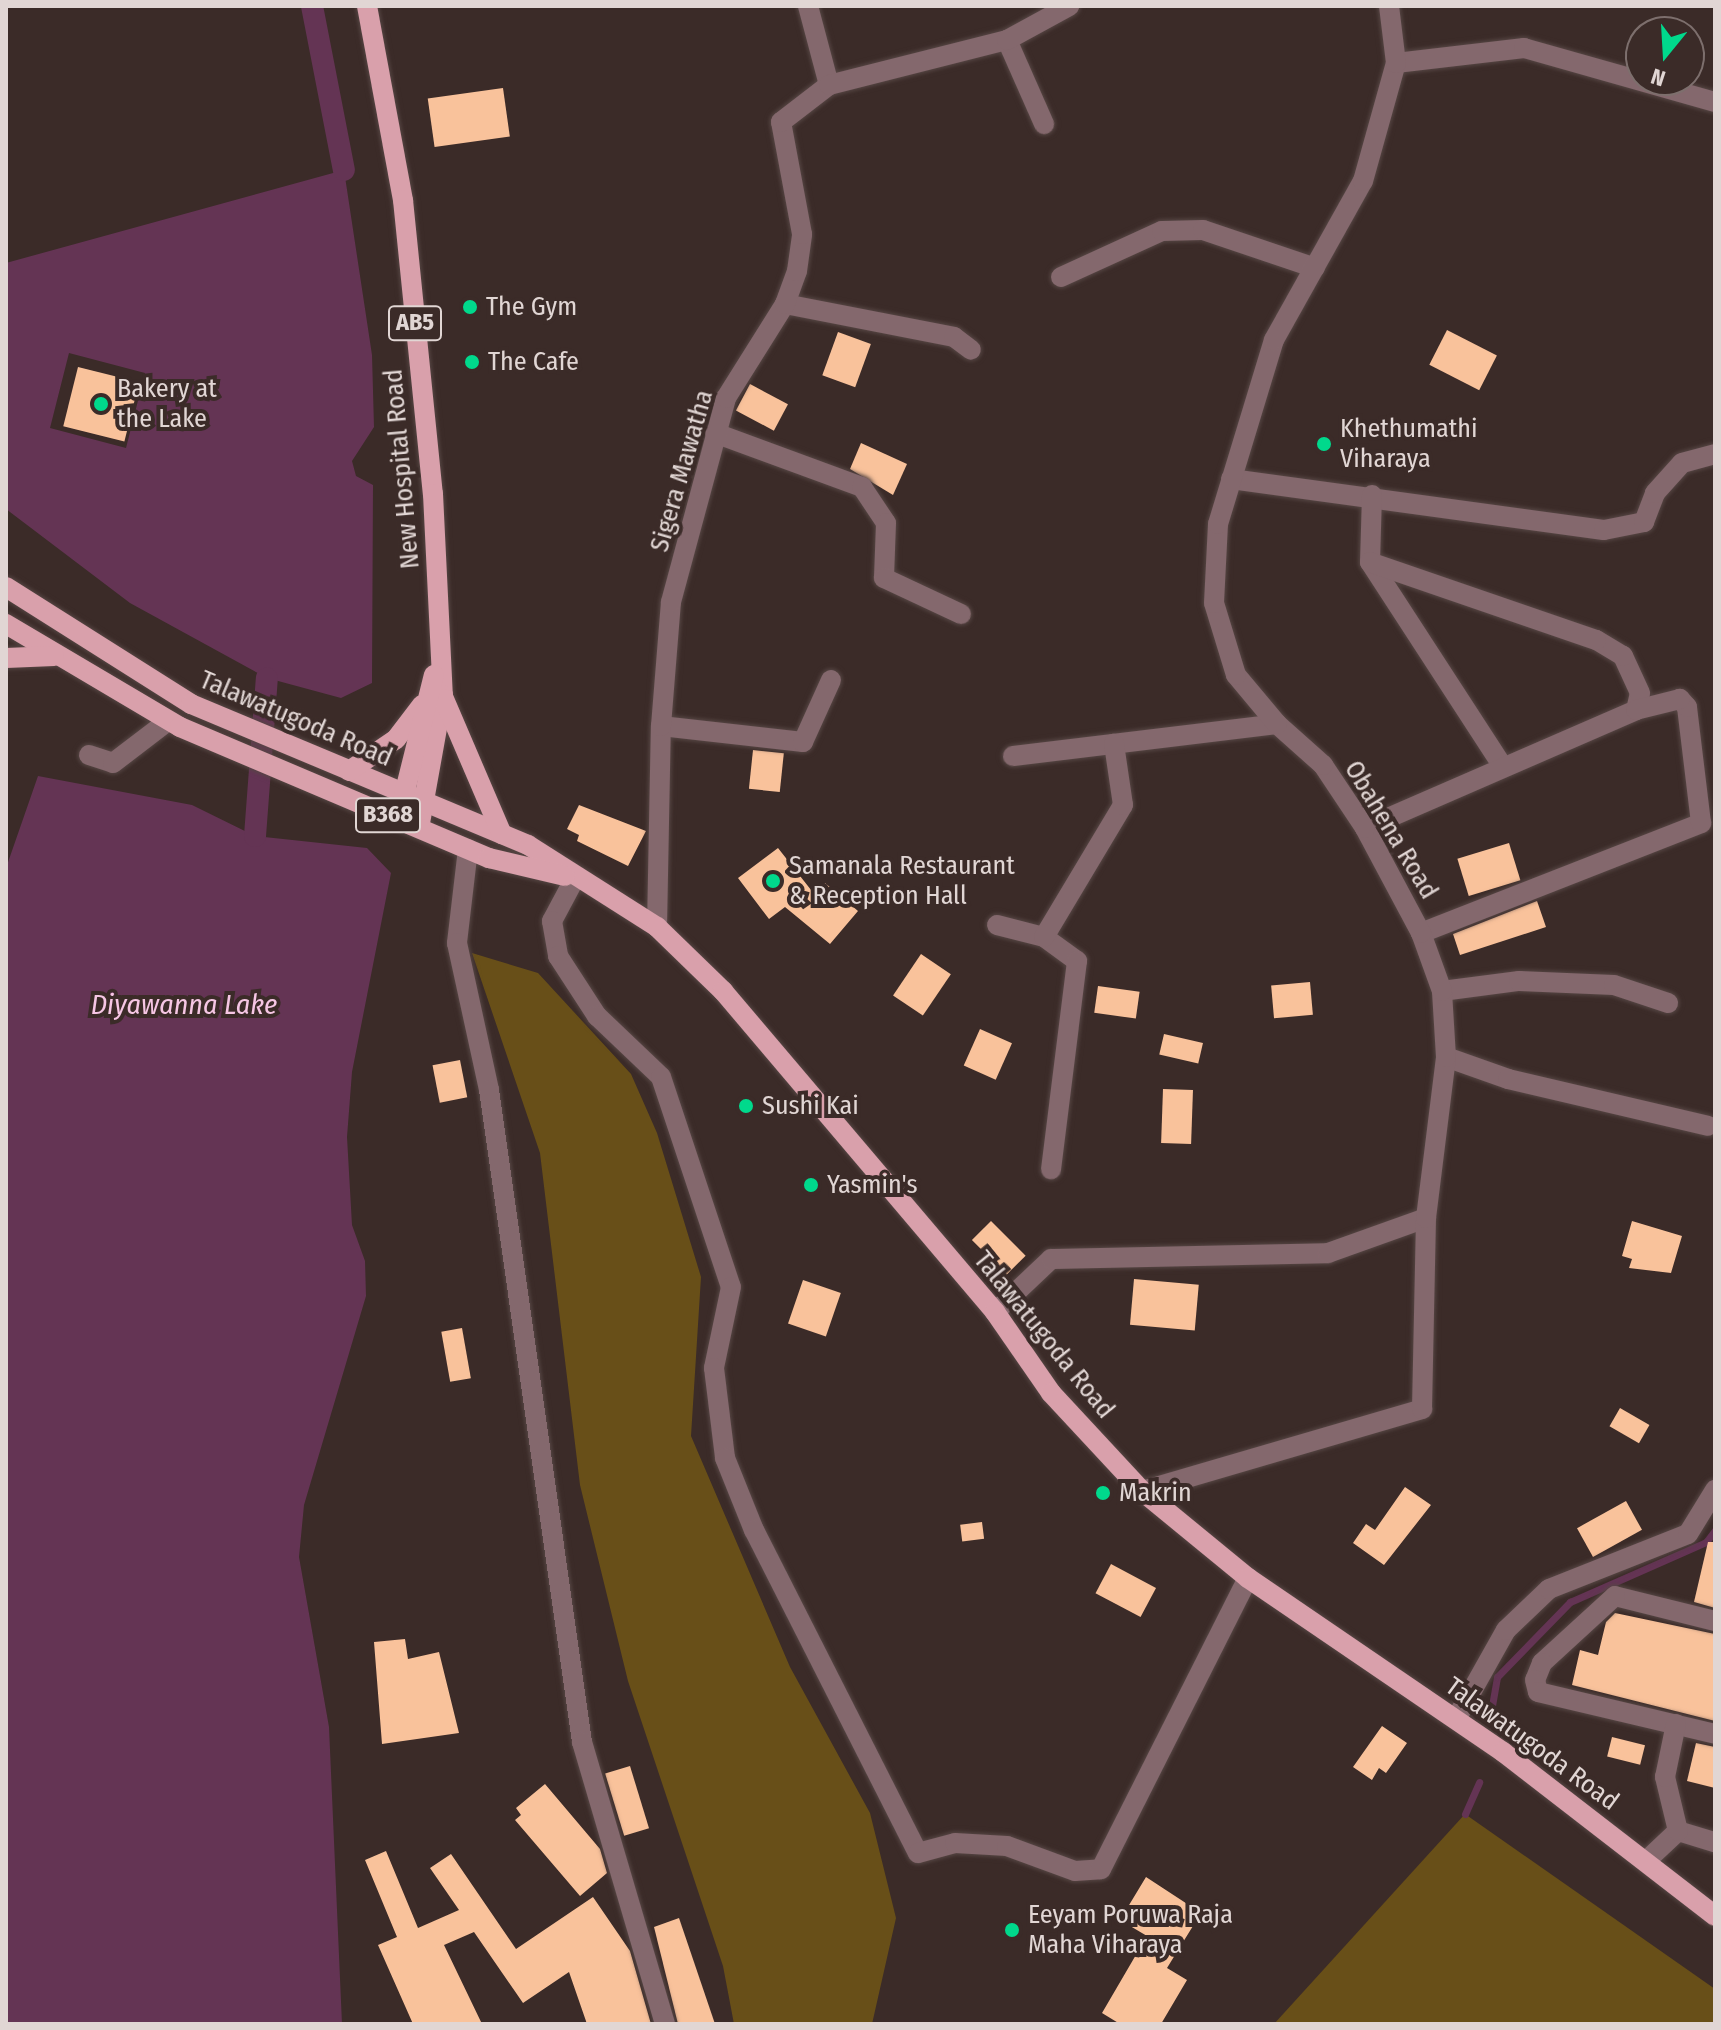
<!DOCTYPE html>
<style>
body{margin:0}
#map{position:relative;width:1721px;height:2030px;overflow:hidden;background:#3b2b28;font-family:"Fira Sans Condensed",sans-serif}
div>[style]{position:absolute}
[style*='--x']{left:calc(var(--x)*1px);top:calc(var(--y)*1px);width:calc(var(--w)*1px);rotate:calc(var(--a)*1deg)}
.green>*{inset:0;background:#684f18}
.water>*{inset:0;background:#643454}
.stream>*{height:7px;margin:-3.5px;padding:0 3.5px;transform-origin:3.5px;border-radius:3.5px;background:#643454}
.canal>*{height:22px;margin:-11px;padding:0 11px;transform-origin:11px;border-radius:11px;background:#643454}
.building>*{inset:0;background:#f9c29b;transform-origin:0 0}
.roads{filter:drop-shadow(0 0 2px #564644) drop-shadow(0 0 2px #564644)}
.minor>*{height:20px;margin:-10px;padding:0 10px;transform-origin:10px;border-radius:10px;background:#84686d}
.major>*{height:20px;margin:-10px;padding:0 10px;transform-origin:10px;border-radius:10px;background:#d9a0ab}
.dots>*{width:22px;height:22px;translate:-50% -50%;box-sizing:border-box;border:4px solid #3b2b28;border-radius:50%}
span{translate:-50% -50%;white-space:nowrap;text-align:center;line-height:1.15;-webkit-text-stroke:8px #3b2b28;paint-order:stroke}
.shield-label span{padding:2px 6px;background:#3b2b28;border:2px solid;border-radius:6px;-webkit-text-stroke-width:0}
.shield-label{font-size:24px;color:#e1d6d4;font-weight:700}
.poi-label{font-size:26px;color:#e1d6d4}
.left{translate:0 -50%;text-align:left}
.street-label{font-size:26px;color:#e1d6d4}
.water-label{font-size:28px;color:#f6c6e4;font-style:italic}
.frame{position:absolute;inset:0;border:8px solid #e1d6d4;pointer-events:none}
.north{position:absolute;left:1625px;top:16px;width:80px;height:80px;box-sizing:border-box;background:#3b2b28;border:2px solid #7d6f6d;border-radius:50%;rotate:198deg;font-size:22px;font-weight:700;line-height:32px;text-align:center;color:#e1d6d4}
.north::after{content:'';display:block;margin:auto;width:28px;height:36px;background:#00d98c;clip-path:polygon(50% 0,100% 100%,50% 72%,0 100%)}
</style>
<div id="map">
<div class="green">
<div style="clip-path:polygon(472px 953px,538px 973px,631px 1074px,657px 1133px,701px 1277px,691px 1436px,790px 1667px,870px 1813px,896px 1918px,872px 2024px,734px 2024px,723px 1966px,628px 1681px,580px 1485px,540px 1153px)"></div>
<div style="clip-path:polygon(1465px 1814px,1715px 1989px,1715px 2024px,1274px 2024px)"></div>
</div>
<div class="water">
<div style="clip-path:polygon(evenodd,344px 170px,372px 355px,374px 427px,352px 461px,356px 476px,373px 485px,372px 683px,341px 698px,267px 678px,130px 603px,6px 509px,6px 263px,344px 170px,69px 353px,145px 373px,126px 448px,50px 428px,69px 353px)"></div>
<div style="clip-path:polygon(38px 776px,192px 805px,255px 836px,367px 848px,391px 873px,352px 1072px,347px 1137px,352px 1225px,365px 1261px,366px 1296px,304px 1505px,299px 1557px,329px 1727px,342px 2024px,6px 2024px,6px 868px)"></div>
</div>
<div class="stream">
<div style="--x:1489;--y:1723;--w:47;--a:-80.1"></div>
<div style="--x:1497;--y:1677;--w:105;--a:-45.8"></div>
<div style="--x:1570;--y:1602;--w:149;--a:-23.8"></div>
<div style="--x:1706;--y:1542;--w:15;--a:-53"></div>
<div style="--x:1465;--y:1814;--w:35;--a:-66"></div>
</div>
<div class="canal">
<div style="--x:312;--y:6;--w:167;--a:79"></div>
<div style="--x:255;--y:836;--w:158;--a:-85.7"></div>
</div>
<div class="building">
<div style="left:503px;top:88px;width:49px;height:76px;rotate:82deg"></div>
<div style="left:1447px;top:330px;width:56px;height:39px;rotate:27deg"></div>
<div style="left:838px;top:332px;width:35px;height:46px;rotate:20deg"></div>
<div style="left:78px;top:367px;width:63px;height:61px;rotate:14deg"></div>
<div style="left:750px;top:384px;width:43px;height:30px;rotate:28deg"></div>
<div style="clip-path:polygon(861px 443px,907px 464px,893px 495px,850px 469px)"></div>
<div style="left:753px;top:750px;width:31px;height:39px;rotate:6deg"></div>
<div style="clip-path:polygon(579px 805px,646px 831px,628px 866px,577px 841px,579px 835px,567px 829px)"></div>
<div style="left:1509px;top:843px;width:39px;height:54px;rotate:73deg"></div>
<div style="clip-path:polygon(778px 848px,815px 895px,825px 883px,858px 911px,830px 944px,785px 907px,769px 919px,738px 878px)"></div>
<div style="clip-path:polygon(1537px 901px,1546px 927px,1460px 955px,1453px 934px)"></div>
<div style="left:921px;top:954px;width:36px;height:50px;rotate:34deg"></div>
<div style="left:1310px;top:982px;width:33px;height:39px;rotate:85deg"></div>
<div style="left:1098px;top:986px;width:42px;height:27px;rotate:8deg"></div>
<div style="left:980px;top:1029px;width:35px;height:40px;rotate:24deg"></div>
<div style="left:1164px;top:1034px;width:40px;height:21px;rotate:13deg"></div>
<div style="left:460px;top:1060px;width:38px;height:28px;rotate:79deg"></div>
<div style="left:1163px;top:1089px;width:30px;height:54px;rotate:2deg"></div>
<div style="left:991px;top:1221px;width:49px;height:27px;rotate:45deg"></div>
<div style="clip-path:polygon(1632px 1221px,1682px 1236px,1671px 1273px,1629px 1268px,1632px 1259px,1622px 1256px)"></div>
<div style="left:1134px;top:1279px;width:65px;height:46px;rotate:5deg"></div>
<div style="left:803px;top:1280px;width:40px;height:46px;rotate:19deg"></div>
<div style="left:462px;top:1328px;width:51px;height:21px;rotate:80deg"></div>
<div style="left:1620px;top:1408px;width:34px;height:21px;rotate:30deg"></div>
<div style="clip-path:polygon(1405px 1487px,1431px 1505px,1384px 1565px,1353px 1543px,1366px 1524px,1375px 1530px)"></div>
<div style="left:1626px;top:1501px;width:33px;height:56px;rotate:61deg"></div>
<div style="left:982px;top:1522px;width:17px;height:22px;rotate:83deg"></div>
<div style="clip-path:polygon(1708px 1542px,1715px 1542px,1715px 1608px,1694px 1602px)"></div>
<div style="left:1111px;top:1564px;width:51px;height:33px;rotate:28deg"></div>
<div style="clip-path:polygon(1615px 1613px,1715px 1634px,1715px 1721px,1572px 1685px,1580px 1650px,1598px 1655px,1606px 1622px)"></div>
<div style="clip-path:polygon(405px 1639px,408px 1659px,439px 1652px,459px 1733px,382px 1744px,374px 1642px)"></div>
<div style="clip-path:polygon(1382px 1726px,1407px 1743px,1386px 1773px,1379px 1768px,1372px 1780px,1353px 1767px)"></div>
<div style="left:1612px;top:1737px;width:34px;height:20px;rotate:14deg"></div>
<div style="clip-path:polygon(1696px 1743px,1715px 1747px,1715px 1788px,1687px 1781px)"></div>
<div style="left:630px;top:1766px;width:65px;height:26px;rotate:73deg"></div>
<div style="clip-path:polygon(545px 1784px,600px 1849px,607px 1873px,580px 1896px,515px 1820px,521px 1815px,516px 1808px)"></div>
<div style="clip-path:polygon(386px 1851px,418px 1928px,459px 1910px,430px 1868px,451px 1854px,516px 1949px,593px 1897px,630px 1951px,651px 2024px,587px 2024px,569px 1972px,523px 2003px,474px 1932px,444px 1945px,482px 2024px,413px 2024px,378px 1945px,397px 1937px,365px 1860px)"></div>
<div style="clip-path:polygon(1146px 1877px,1201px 1913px,1167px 1968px,1187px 1980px,1161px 2024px,1120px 2024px,1102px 2013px,1147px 1936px,1120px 1920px)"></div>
<div style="clip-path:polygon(679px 1918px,715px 2024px,678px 2024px,654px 1927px)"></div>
</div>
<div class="roads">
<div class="minor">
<div style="--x:808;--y:6;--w:82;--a:75.1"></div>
<div style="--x:1007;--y:40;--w:92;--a:66.2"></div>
<div style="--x:1396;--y:63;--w:129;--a:-6.7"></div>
<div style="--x:1524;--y:48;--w:198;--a:15.8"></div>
<div style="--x:1061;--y:277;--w:111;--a:-24.5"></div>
<div style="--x:1162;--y:231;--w:41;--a:-1.4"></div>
<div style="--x:1203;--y:230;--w:118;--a:18.7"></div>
<div style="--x:785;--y:304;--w:172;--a:11"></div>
<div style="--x:954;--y:337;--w:21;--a:37"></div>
<div style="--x:715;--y:433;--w:157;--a:20.2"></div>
<div style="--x:862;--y:487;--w:43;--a:56.3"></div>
<div style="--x:886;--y:523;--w:55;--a:92.1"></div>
<div style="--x:884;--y:578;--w:85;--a:25.1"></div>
<div style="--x:1231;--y:479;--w:376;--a:7.8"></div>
<div style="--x:1604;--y:530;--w:41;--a:-11.3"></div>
<div style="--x:1644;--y:522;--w:31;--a:-69"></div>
<div style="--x:1655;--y:493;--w:40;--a:-48"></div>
<div style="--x:1682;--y:463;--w:34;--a:-15"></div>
<div style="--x:1372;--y:495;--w:67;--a:91.7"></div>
<div style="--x:1370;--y:562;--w:244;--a:57"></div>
<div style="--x:661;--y:726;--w:143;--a:6.4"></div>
<div style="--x:803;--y:742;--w:68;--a:-65.7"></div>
<div style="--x:89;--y:755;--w:25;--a:18"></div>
<div style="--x:113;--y:763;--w:69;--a:-37.4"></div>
<div style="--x:1013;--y:756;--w:266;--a:-6.9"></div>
<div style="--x:1365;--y:828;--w:296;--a:-23.5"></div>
<div style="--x:1636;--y:710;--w:17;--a:-77"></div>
<div style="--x:1640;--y:693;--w:41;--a:-114.7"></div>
<div style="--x:1623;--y:656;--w:31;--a:-149"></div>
<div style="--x:1596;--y:640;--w:239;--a:-161"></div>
<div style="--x:468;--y:849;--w:95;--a:96.7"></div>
<div style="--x:457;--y:943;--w:150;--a:77.7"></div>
<div style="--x:489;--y:1090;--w:659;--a:81.88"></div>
<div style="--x:582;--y:1742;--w:294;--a:73.6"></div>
<div style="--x:575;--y:878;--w:49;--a:118.1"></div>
<div style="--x:552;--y:921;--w:36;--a:80"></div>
<div style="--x:558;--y:956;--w:72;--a:57"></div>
<div style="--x:597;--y:1016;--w:88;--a:43.6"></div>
<div style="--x:661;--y:1077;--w:221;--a:71.6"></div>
<div style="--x:731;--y:1287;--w:83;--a:101.9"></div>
<div style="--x:714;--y:1368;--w:91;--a:83"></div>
<div style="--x:725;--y:1458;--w:78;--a:68.1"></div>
<div style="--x:754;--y:1530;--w:362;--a:63.1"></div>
<div style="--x:918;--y:1853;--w:38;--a:-15"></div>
<div style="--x:955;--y:1843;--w:52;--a:3.3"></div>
<div style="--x:1007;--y:1846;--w:72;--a:20.2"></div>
<div style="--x:1075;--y:1871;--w:26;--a:-4"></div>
<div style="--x:1101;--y:1869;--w:326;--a:-63.2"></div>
<div style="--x:997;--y:925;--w:49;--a:14.3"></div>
<div style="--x:1044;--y:937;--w:41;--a:36"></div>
<div style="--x:1077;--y:961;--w:210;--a:97.1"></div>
<div style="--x:657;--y:927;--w:201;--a:-88.9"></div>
<div style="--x:661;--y:726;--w:124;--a:-85.4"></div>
<div style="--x:671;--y:602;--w:211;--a:-74.9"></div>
<div style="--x:726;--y:398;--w:111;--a:-57.9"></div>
<div style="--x:785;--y:304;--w:35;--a:-70"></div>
<div style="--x:797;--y:271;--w:37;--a:-82"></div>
<div style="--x:802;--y:234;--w:114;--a:-100.6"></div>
<div style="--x:781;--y:122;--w:61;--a:-37.6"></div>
<div style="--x:829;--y:85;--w:184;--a:-14.2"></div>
<div style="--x:1007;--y:40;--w:71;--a:-28.7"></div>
<div style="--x:1421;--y:933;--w:301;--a:-21.4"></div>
<div style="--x:1701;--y:823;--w:117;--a:-96.9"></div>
<div style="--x:1687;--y:707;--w:11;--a:-131"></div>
<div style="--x:1680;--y:699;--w:45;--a:166"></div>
<div style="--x:1044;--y:937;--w:154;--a:-59.1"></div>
<div style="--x:1123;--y:805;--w:62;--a:-98.4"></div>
<div style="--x:1442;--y:991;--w:78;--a:-7.4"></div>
<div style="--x:1519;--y:981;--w:95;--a:2.4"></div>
<div style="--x:1614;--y:985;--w:57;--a:18.4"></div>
<div style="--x:1446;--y:1057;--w:66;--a:19.5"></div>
<div style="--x:1508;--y:1079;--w:205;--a:13.2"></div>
<div style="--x:995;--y:1312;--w:77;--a:-43.4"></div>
<div style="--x:1051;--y:1259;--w:277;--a:-1.2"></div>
<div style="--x:1328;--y:1253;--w:104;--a:-19.7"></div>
<div style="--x:1142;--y:1491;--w:292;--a:-16.3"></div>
<div style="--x:1422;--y:1409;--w:191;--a:-88.8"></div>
<div style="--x:1426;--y:1218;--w:162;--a:-82.9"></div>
<div style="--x:1446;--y:1057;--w:66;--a:-93.5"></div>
<div style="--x:1442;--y:991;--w:62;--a:-109.9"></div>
<div style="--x:1421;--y:933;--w:119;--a:-118.1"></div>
<div style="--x:1365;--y:828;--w:76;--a:-123.7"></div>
<div style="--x:1323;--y:765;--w:62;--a:-138.3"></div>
<div style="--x:1277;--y:724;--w:64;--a:-129.9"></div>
<div style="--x:1236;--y:675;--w:75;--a:-107"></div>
<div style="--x:1214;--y:603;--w:79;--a:-87.1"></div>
<div style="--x:1218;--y:524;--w:192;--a:-73.1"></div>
<div style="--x:1274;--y:340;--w:182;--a:-60.8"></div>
<div style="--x:1363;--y:181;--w:123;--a:-74.4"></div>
<div style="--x:1396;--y:63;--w:57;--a:-97"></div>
<div style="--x:1715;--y:1621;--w:103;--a:-166"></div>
<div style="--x:1615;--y:1596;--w:99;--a:137.5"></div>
<div style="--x:1542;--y:1663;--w:18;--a:112"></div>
<div style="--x:1535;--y:1680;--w:12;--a:76"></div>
<div style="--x:1538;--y:1692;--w:182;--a:13.3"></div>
<div style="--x:1456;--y:1719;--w:102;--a:-60.7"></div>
<div style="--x:1506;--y:1630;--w:59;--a:-43.6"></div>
<div style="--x:1549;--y:1589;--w:149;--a:-21.6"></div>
<div style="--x:1688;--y:1534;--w:52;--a:-58.5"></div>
<div style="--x:1678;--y:1831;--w:39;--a:17"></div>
<div style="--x:1646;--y:1861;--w:44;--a:-43.2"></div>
<div style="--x:1678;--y:1831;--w:56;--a:-103.5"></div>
<div style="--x:1665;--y:1777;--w:54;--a:-78.3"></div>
</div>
<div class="major">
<div style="--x:367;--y:6;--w:197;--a:79.5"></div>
<div style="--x:403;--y:200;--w:296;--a:84.2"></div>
<div style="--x:433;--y:494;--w:201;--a:87.2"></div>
<div style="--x:443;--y:695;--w:135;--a:100.2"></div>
<div style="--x:6;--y:587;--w:219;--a:32.3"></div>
<div style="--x:191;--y:704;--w:365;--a:22.7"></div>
<div style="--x:528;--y:845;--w:153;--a:32.4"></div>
<div style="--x:657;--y:927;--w:92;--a:44.1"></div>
<div style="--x:723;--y:991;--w:421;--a:49.7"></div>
<div style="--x:995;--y:1312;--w:98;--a:55.3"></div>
<div style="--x:1051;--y:1393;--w:134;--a:47.1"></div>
<div style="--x:1142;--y:1491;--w:137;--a:39.4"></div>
<div style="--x:1248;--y:1578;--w:309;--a:34.3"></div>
<div style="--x:1503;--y:1752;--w:268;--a:37.7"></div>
<div style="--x:6;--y:624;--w:202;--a:30.6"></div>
<div style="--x:180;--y:727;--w:336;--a:23"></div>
<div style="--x:489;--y:858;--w:78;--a:13.3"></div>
<div style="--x:6;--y:658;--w:48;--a:-2.4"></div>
<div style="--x:444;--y:699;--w:147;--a:66.8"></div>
<div style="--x:349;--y:771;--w:57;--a:-34.2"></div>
<div style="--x:396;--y:739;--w:43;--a:-52.6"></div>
<div style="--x:401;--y:807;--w:136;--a:-76"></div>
</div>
</div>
<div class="dots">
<div style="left:470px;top:307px;background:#00d98c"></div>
<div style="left:472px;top:362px;background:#00d98c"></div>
<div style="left:101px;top:404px;background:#00d98c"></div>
<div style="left:1324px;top:444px;background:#00d98c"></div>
<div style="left:773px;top:881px;background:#00d98c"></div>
<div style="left:746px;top:1106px;background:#00d98c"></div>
<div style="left:811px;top:1185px;background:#00d98c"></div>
<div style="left:1103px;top:1493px;background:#00d98c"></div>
<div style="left:1012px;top:1930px;background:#00d98c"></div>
</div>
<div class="shield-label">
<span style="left:415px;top:323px">AB5</span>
<span style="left:388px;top:815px">B368</span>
</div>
<div class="poi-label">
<span class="left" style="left:486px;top:307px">The Gym</span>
<span class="left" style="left:488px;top:362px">The Cafe</span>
<span class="left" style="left:117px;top:404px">Bakery at<br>the Lake</span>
<span class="left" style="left:1340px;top:444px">Khethumathi<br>Viharaya</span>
<span class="left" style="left:789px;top:881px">Samanala Restaurant<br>&amp; Reception Hall</span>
<span class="left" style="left:762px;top:1106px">Sushi Kai</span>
<span class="left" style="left:827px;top:1185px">Yasmin's</span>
<span class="left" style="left:1119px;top:1493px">Makrin</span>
<span class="left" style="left:1028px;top:1930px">Eeyam Poruwa Raja<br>Maha Viharaya</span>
</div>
<div class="street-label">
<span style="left:402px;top:469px;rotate:-95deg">New Hospital Road</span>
<span style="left:682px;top:471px;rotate:-74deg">Sigera Mawatha</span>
<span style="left:296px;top:719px;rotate:23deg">Talawatugoda Road</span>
<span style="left:1391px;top:830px;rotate:59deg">Obahena Road</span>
<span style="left:1044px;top:1335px;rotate:51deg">Talawatugoda Road</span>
<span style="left:1532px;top:1744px;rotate:36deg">Talawatugoda Road</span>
</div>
<div class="water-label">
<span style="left:184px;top:1005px">Diyawanna Lake</span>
</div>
<div class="frame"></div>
<div class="north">N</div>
</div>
